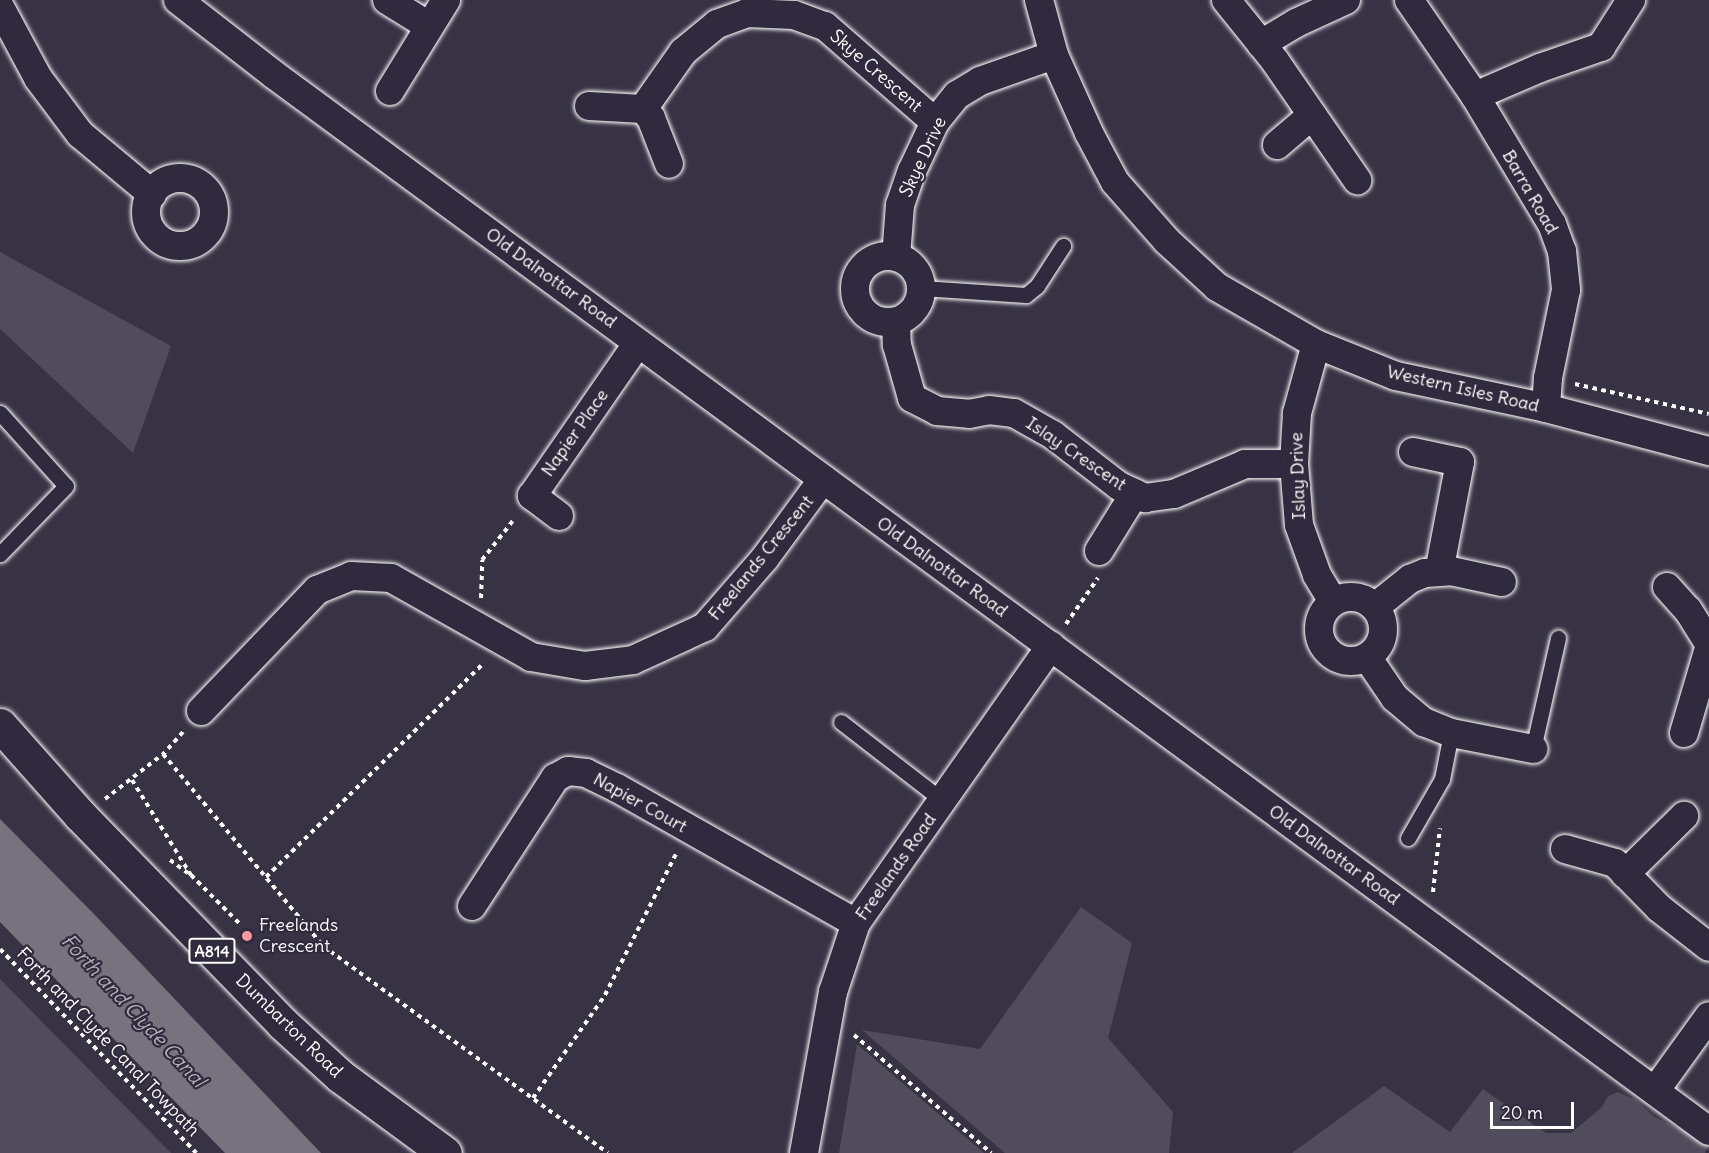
<!DOCTYPE html>
<style>
body{margin:0}
#map{position:relative;width:1709px;height:1153px;overflow:hidden;background:#373345;font-family:Delius,sans-serif}
div>[style]{position:absolute}
[style*='--x']{left:calc(var(--x)*1px);top:calc(var(--y)*1px);width:calc(var(--w)*1px);rotate:calc(var(--a)*1deg)}
.green>*{inset:0;background:#514c5c}
.water>*{inset:0;background:#76737f}
.path>*{height:4px;margin-top:-2px;transform-origin:0;background:repeating-linear-gradient(90deg,#fff 0 4.5px,transparent 0 9px)}
.roads{filter:drop-shadow(0 0 2px #fff) drop-shadow(0 0 2px #fff)}
.service>*{height:15px;margin:-7.5px;padding:0 7.5px;transform-origin:7.5px;border-radius:7.5px;background:#2f2a3d}
.minor>*{height:28px;margin:-14px;padding:0 14px;transform-origin:14px;border-radius:14px;background:#2f2a3d}
.minor>.ring{margin:-14px;padding:0;box-sizing:content-box;background:none;border:28px solid #2f2a3d;border-radius:50%}
.primary>*{height:33px;margin:-16.5px;padding:0 16.5px;transform-origin:16.5px;border-radius:16.5px;background:#2f2a3d}
.dots>*{width:16px;height:16px;translate:-50% -50%;box-sizing:border-box;border:3px solid #2f2a3d;border-radius:50%}
span{translate:-50% -50%;white-space:nowrap;text-align:center;line-height:1.15;-webkit-text-stroke:4.5px #2f2a3d;paint-order:stroke}
.shield-label span{padding:2px 4px;background:#2f2a3d;border:2px solid;border-radius:4px;-webkit-text-stroke-width:0}
.shield-label{font-size:16px;color:#fff;font-weight:700}
.street-label{font-size:18px;color:#fff}
.poi-label{font-size:18px;color:#fff}
.left{translate:0 -50%;text-align:left}
.water-label{font-size:20px;color:#b4b2b9;font-style:italic}
.scale{position:absolute;left:1490px;top:1102px;width:84px;height:27px;box-sizing:border-box;border:3px solid #fff;border-top:0;padding-left:8px;font-size:18px;line-height:21px;white-space:nowrap;color:#fff;-webkit-text-stroke:4px #2f2a3d;paint-order:stroke}
</style>
<div id="map">
<div class="green">
<div style="clip-path:polygon(0 252px,171px 346px,133px 453px,0 329px)"></div>
<div style="clip-path:polygon(1081px 907px,1132px 943px,1108px 1038px,1173px 1112px,1169px 1153px,1005px 1153px,862px 1030px,980px 1049px)"></div>
<div style="clip-path:polygon(0 979px,171px 1153px,0 1153px)"></div>
<div style="clip-path:polygon(857px 1044px,984px 1153px,839px 1153px)"></div>
<div style="clip-path:polygon(1384px 1086px,1450px 1132px,1483px 1089px,1546px 1133px,1571px 1133px,1602px 1107px,1608px 1096px,1618px 1092px,1636px 1100px,1654px 1117px,1709px 1142px,1705px 1153px,1292px 1153px)"></div>
</div>
<div class="water">
<div style="clip-path:polygon(0 819px,93px 913px,321px 1153px,225px 1153px,0 922px)"></div>
</div>
<div class="path">
<div style="--x:1575;--y:384;--w:137;--a:12.6"></div>
<div style="--x:481;--y:598;--w:38;--a:-88"></div>
<div style="--x:482;--y:560;--w:53;--a:-51.8"></div>
<div style="--x:1066;--y:624;--w:56;--a:-55.2"></div>
<div style="--x:183;--y:732;--w:30;--a:132"></div>
<div style="--x:163;--y:754;--w:250;--a:50.2"></div>
<div style="--x:323;--y:946;--w:352;--a:36"></div>
<div style="--x:132;--y:780;--w:112;--a:58.2"></div>
<div style="--x:191;--y:875;--w:68;--a:45"></div>
<div style="--x:105;--y:799;--w:73;--a:-37.8"></div>
<div style="--x:170;--y:860;--w:26;--a:36"></div>
<div style="--x:266;--y:877;--w:305;--a:-44.5"></div>
<div style="--x:1433;--y:892;--w:64;--a:-83.8"></div>
<div style="--x:0;--y:949;--w:283;--a:46.1"></div>
<div style="--x:854;--y:1035;--w:181;--a:40.7"></div>
<div style="--x:533;--y:1098;--w:126;--a:-55"></div>
<div style="--x:605;--y:995;--w:158;--a:-63.3"></div>
</div>
<div class="roads">
<div class="service">
<div style="--x:922;--y:288;--w:104;--a:3.9"></div>
<div style="--x:1026;--y:295;--w:14;--a:-39"></div>
<div style="--x:1037;--y:286;--w:48;--a:-57"></div>
<div style="--x:0;--y:413;--w:98;--a:47.9"></div>
<div style="--x:66;--y:486;--w:95;--a:134.1"></div>
<div style="--x:841;--y:722;--w:128;--a:37.7"></div>
<div style="--x:1533;--y:749;--w:114;--a:-77.3"></div>
<div style="--x:1408;--y:838;--w:68;--a:-60"></div>
<div style="--x:1442;--y:779;--w:47;--a:-78.9"></div>
</div>
<div class="minor">
<div style="--x:178;--y:0;--w:120;--a:37.9"></div>
<div style="--x:273;--y:74;--w:1783;--a:36.36"></div>
<div style="--x:387;--y:0;--w:49;--a:31.8"></div>
<div style="--x:1039;--y:0;--w:57;--a:74.7"></div>
<div style="--x:1054;--y:55;--w:85;--a:65.8"></div>
<div style="--x:1089;--y:133;--w:55;--a:62"></div>
<div style="--x:1115;--y:182;--w:79;--a:48.6"></div>
<div style="--x:1167;--y:241;--w:68;--a:42.6"></div>
<div style="--x:1217;--y:287;--w:114;--a:29.9"></div>
<div style="--x:1316;--y:344;--w:86;--a:21.8"></div>
<div style="--x:1396;--y:376;--w:153;--a:12"></div>
<div style="--x:1546;--y:408;--w:169;--a:14.8"></div>
<div style="--x:1226;--y:0;--w:78;--a:51.2"></div>
<div style="--x:1275;--y:61;--w:145;--a:55.4"></div>
<div style="--x:1409;--y:0;--w:116;--a:55.5"></div>
<div style="--x:1475;--y:96;--w:149;--a:59"></div>
<div style="--x:1552;--y:224;--w:29;--a:70"></div>
<div style="--x:1562;--y:251;--w:39;--a:84"></div>
<div style="--x:1566;--y:290;--w:90;--a:101.6"></div>
<div style="--x:1548;--y:378;--w:30;--a:94"></div>
<div style="--x:0;--y:7;--w:81;--a:61.8"></div>
<div style="--x:38;--y:78;--w:70;--a:53.1"></div>
<div style="--x:80;--y:134;--w:94;--a:39.8"></div>
<div style="--x:1261;--y:44;--w:41;--a:-31"></div>
<div style="--x:1296;--y:23;--w:55;--a:-24.7"></div>
<div style="--x:390;--y:91;--w:107;--a:-58.4"></div>
<div style="--x:1475;--y:96;--w:71;--a:-23.3"></div>
<div style="--x:1540;--y:68;--w:65;--a:-19"></div>
<div style="--x:1601;--y:47;--w:56;--a:-57.4"></div>
<div style="--x:589;--y:106;--w:54;--a:3.2"></div>
<div style="--x:643;--y:109;--w:12;--a:48"></div>
<div style="--x:651;--y:118;--w:49;--a:68.6"></div>
<div style="--x:643;--y:109;--w:70;--a:-54.9"></div>
<div style="--x:683;--y:52;--w:44;--a:-39.5"></div>
<div style="--x:717;--y:24;--w:32;--a:-20"></div>
<div style="--x:747;--y:13;--w:47;--a:2.4"></div>
<div style="--x:794;--y:15;--w:33;--a:20"></div>
<div style="--x:825;--y:26;--w:146;--a:41.1"></div>
<div style="--x:1277;--y:145;--w:46;--a:-40.6"></div>
<div class="ring" style="left:146px;top:178px;width:40px;height:40px"></div>
<div class="ring" style="left:855px;top:256px;width:38px;height:38px"></div>
<div style="--x:896;--y:257;--w:52;--a:-85.6"></div>
<div style="--x:900;--y:205;--w:36;--a:-71"></div>
<div style="--x:912;--y:171;--w:54;--a:-64.9"></div>
<div style="--x:935;--y:122;--w:35;--a:-51"></div>
<div style="--x:957;--y:95;--w:27;--a:-31"></div>
<div style="--x:980;--y:81;--w:78;--a:-19.4"></div>
<div style="--x:896;--y:322;--w:23;--a:88"></div>
<div style="--x:897;--y:345;--w:55;--a:74.2"></div>
<div style="--x:912;--y:398;--w:28;--a:27"></div>
<div style="--x:937;--y:411;--w:32;--a:5"></div>
<div style="--x:969;--y:414;--w:20;--a:-11"></div>
<div style="--x:989;--y:410;--w:25;--a:7"></div>
<div style="--x:1014;--y:413;--w:45;--a:29.4"></div>
<div style="--x:1053;--y:435;--w:83;--a:37.7"></div>
<div style="--x:1119;--y:486;--w:29;--a:25"></div>
<div style="--x:1145;--y:498;--w:29;--a:-8"></div>
<div style="--x:1174;--y:494;--w:77;--a:-22.9"></div>
<div style="--x:1245;--y:464;--w:49;--a:0"></div>
<div style="--x:1316;--y:344;--w:72;--a:105.4"></div>
<div style="--x:1297;--y:413;--w:51;--a:93.4"></div>
<div style="--x:1294;--y:464;--w:61;--a:85.3"></div>
<div style="--x:1299;--y:525;--w:53;--a:70.2"></div>
<div style="--x:1317;--y:575;--w:31;--a:59"></div>
<div style="--x:1413;--y:452;--w:48;--a:12"></div>
<div style="--x:1460;--y:462;--w:112;--a:100.8"></div>
<div style="--x:559;--y:516;--w:34;--a:-143"></div>
<div style="--x:532;--y:496;--w:186;--a:-55.3"></div>
<div style="--x:1099;--y:551;--w:68;--a:-58.2"></div>
<div style="--x:1667;--y:587;--w:31;--a:48"></div>
<div style="--x:1688;--y:610;--w:39;--a:58"></div>
<div class="ring" style="left:1319px;top:597px;width:36px;height:36px"></div>
<div style="--x:1375;--y:607;--w:45;--a:-38.7"></div>
<div style="--x:1410;--y:579;--w:16;--a:-22"></div>
<div style="--x:1425;--y:573;--w:26;--a:-4"></div>
<div style="--x:1451;--y:571;--w:52;--a:12.2"></div>
<div style="--x:1367;--y:657;--w:50;--a:55.7"></div>
<div style="--x:1395;--y:698;--w:38;--a:40"></div>
<div style="--x:1424;--y:722;--w:29;--a:22"></div>
<div style="--x:1451;--y:733;--w:84;--a:11"></div>
<div style="--x:201;--y:711;--w:168;--a:-46.2"></div>
<div style="--x:317;--y:590;--w:37;--a:-22"></div>
<div style="--x:351;--y:576;--w:40;--a:2.9"></div>
<div style="--x:391;--y:578;--w:161;--a:29.4"></div>
<div style="--x:531;--y:657;--w:55;--a:9.5"></div>
<div style="--x:585;--y:666;--w:48;--a:-7.1"></div>
<div style="--x:633;--y:660;--w:79;--a:-24.6"></div>
<div style="--x:705;--y:627;--w:91;--a:-49"></div>
<div style="--x:765;--y:558;--w:98;--a:-53.7"></div>
<div style="--x:1684;--y:733;--w:89;--a:-73.6"></div>
<div style="--x:1565;--y:849;--w:52;--a:15.6"></div>
<div style="--x:1615;--y:863;--w:63;--a:45.6"></div>
<div style="--x:1659;--y:908;--w:63;--a:38"></div>
<div style="--x:1625;--y:874;--w:83;--a:-44.5"></div>
<div style="--x:472;--y:906;--w:153;--a:-57"></div>
<div style="--x:555;--y:778;--w:15;--a:-28"></div>
<div style="--x:568;--y:771;--w:18;--a:6"></div>
<div style="--x:586;--y:773;--w:34;--a:26"></div>
<div style="--x:617;--y:788;--w:274;--a:29.5"></div>
<div style="--x:1655;--y:1091;--w:92;--a:-54.2"></div>
<div style="--x:804;--y:1153;--w:164;--a:-79.8"></div>
<div style="--x:833;--y:992;--w:73;--a:-71.6"></div>
<div style="--x:856;--y:923;--w:339;--a:-54.9"></div>
</div>
<div class="primary">
<div style="--x:0;--y:725;--w:120;--a:48.4"></div>
<div style="--x:80;--y:815;--w:290;--a:45.8"></div>
<div style="--x:282;--y:1023;--w:79;--a:42.4"></div>
<div style="--x:340;--y:1076;--w:130;--a:36.3"></div>
</div>
</div>
<div class="dots">
<div style="left:247px;top:936px;background:#ff9aa2"></div>
</div>
<div class="shield-label">
<span style="left:212px;top:951px">A814</span>
</div>
<div class="street-label">
<span style="left:876px;top:71px;rotate:41deg">Skye Crescent</span>
<span style="left:923px;top:157px;rotate:-65deg">Skye Drive</span>
<span style="left:1530px;top:192px;rotate:60deg">Barra Road</span>
<span style="left:551px;top:278px;rotate:36deg">Old Dalnottar Road</span>
<span style="left:1463px;top:389px;rotate:13deg">Western Isles Road</span>
<span style="left:575px;top:433px;rotate:-55deg">Napier Place</span>
<span style="left:1076px;top:454px;rotate:34deg">Islay Crescent</span>
<span style="left:1298px;top:476px;rotate:-92deg">Islay Drive</span>
<span style="left:761px;top:558px;rotate:-51deg">Freelands Crescent</span>
<span style="left:942px;top:567px;rotate:36deg">Old Dalnottar Road</span>
<span style="left:640px;top:803px;rotate:29deg">Napier Court</span>
<span style="left:1334px;top:855px;rotate:36deg">Old Dalnottar Road</span>
<span style="left:896px;top:867px;rotate:-55deg">Freelands Road</span>
<span style="left:289px;top:1026px;rotate:44deg">Dumbarton Road</span>
<span style="left:108px;top:1042px;rotate:46deg">Forth and Clyde Canal Towpath</span>
</div>
<div class="poi-label">
<span class="left" style="left:259px;top:936px">Freelands<br>Crescent</span>
</div>
<div class="water-label">
<span style="left:134px;top:1010px;rotate:47deg">Forth and Clyde Canal</span>
</div>
<div class="scale">20 m</div>
</div>
